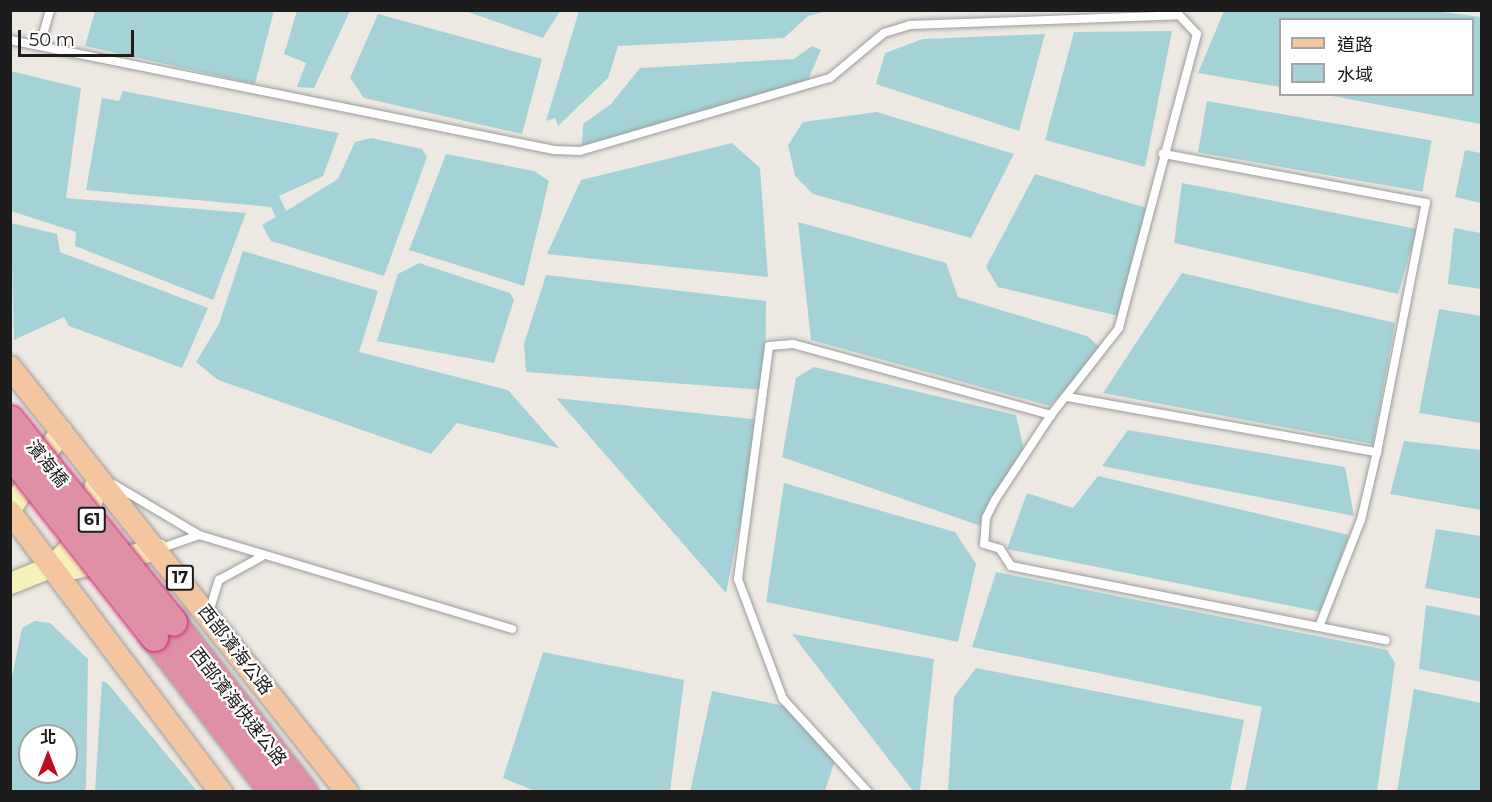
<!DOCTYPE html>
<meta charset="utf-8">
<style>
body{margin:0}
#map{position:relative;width:1492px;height:802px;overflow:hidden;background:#ede8e2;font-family:Montserrat,"Noto Sans TC",sans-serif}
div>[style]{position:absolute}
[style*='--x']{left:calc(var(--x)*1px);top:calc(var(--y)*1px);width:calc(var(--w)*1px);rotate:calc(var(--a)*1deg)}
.water>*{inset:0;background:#a5d2d7;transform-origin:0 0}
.roads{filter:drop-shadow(0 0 2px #9d9d9d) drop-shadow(0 0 2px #9d9d9d)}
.lane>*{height:8px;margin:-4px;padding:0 4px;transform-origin:4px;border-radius:4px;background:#fff}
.secondary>*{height:21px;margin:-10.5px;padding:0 10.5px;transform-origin:10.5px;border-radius:10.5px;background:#f4f1b9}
.primary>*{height:22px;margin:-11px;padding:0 11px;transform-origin:11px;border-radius:11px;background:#f4c69f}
.highway>*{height:27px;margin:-13.5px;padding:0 13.5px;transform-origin:13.5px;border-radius:13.5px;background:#df8fa6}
.bridges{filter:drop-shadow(0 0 2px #c93076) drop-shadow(0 0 2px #c93076)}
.highway-bridge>*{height:27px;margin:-13.5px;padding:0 13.5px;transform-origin:13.5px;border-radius:13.5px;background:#df8fa6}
span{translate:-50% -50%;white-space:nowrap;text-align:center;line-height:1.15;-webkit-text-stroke:4.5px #fff;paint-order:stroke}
.shield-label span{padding:2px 4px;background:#fff;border:2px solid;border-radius:4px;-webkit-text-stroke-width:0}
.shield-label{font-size:16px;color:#1c1c1c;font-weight:700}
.street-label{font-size:18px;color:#1c1c1c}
.frame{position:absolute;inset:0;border:12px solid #1c1c1c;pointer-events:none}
.legend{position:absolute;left:1279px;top:18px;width:195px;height:78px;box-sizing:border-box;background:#fff;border:2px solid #a4a4a4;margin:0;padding:8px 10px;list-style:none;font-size:18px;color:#1c1c1c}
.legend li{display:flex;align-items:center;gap:12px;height:30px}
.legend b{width:30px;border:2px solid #a4a4a4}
.north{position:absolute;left:18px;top:724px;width:60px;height:60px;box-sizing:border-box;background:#fff;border:2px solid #a4a4a4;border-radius:50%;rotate:0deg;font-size:16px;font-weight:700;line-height:24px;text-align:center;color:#1c1c1c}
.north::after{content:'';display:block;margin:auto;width:21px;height:27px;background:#b90f21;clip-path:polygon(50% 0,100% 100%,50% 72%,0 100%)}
.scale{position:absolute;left:18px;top:30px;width:116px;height:27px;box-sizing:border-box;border:3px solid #1c1c1c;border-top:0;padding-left:8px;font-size:18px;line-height:21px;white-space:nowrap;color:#1c1c1c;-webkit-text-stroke:4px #fff;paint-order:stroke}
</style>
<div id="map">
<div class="water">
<div style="clip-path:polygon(1428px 10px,1481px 17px,1481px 124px,1327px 95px,1472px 94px,1472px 20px,1280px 20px,1280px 87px,1198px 73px,1224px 11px)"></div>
<div style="clip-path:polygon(95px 11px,95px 10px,274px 11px,255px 84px,85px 46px)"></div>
<div style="clip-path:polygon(297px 11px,350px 11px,314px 88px,297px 87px,306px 63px,284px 54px)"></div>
<div style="clip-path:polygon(465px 11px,560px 11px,543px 38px)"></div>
<div style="clip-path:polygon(579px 11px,579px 10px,827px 11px,808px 16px,784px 38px,618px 46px,608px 78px,558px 126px,555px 118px,546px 121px)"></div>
<div style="clip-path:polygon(378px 14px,542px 59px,522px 134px,364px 98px,350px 78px)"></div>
<div style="clip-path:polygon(1172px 31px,1145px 167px,1045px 140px,1074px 32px)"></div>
<div style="clip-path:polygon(1045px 34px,1019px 131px,876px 84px,885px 53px,923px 39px)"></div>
<div style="clip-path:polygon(812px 46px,821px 50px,808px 80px,582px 146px,583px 124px,611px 104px,640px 68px,794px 59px)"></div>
<div style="clip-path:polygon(10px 71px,81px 88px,66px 198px,246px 213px,213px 300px,75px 246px,76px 232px,11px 211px)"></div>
<div style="clip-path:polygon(123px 91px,339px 133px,323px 176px,279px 196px,286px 211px,338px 179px,355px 142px,371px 138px,422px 149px,427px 157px,384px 276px,271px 241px,262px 225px,276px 217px,271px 207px,86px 190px,102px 98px,119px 101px)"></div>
<div style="left:1207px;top:101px;width:228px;height:52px;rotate:10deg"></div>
<div style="clip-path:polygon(877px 112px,1014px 154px,971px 238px,813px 194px,795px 176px,788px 145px,803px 122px)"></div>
<div style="clip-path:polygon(732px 143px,760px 168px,768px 277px,547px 254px,581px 180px)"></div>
<div style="clip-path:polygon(1465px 150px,1481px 153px,1481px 203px,1455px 197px)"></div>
<div style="clip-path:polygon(446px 154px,534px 171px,549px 181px,524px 286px,409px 250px)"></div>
<div style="clip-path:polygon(1035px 174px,1146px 208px,1118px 316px,998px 287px,986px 267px)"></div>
<div style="clip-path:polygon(1182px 183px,1417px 229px,1398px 294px,1174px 243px)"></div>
<div style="clip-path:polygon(798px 222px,946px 263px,958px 297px,1087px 336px,1103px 350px,1050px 406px,811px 340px)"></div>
<div style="clip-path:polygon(11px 223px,57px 234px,60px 252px,208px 308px,182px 368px,69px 326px,64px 317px,14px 340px)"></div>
<div style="clip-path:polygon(1454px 228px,1481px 233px,1481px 289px,1448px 284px)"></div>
<div style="clip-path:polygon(243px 251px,378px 291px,359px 352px,508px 390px,559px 448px,457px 423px,431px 454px,218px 380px,196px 362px,219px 324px)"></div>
<div style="clip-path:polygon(419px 263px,510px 293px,514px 300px,494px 363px,377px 341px,398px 274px)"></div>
<div style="clip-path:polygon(1182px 273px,1395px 323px,1373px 444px,1103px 393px)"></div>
<div style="clip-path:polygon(546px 275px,766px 301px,765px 390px,526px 372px,524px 344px)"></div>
<div style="clip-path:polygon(1439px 309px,1481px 316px,1481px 423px,1419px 413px)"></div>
<div style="clip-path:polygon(814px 367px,1016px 415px,1025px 455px,981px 526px,782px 457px,796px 378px)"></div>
<div style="clip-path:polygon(556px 398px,761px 420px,726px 593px)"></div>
<div style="clip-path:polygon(1128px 430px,1345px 467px,1354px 516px,1102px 466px)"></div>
<div style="clip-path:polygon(1404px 441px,1481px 450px,1481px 510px,1390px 494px)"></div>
<div style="clip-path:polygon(1098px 476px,1349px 535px,1321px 612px,1007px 549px,1027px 493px,1073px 508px)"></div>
<div style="clip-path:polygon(784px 483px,955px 532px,976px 564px,958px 642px,766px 602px)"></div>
<div style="clip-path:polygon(1436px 529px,1481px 536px,1481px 599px,1425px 588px)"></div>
<div style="clip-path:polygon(996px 572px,1387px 650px,1395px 663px,1377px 791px,1245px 791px,1262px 707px,972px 647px)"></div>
<div style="clip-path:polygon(1426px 605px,1481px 616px,1481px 682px,1419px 669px)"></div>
<div style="clip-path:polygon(evenodd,35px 621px,50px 623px,88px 659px,86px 791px,11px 791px,11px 682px,22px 628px,35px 621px,30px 736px,66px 736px,66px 772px,30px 772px,30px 736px)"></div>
<div style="clip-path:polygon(792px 634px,934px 659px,920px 791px,913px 791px)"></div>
<div style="clip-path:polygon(543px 652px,684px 680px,670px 791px,535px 791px,503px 778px)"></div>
<div style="clip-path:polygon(976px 668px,1244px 720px,1230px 791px,948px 791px,954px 697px)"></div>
<div style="clip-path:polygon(102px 681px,108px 684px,197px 791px,95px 791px)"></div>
<div style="clip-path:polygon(1414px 689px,1481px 703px,1481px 791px,1397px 791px)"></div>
<div style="clip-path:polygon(712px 691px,790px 707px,836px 757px,825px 791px,690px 792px)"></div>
</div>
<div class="roads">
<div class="lane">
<div style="--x:10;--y:40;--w:555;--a:11.43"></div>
<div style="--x:554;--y:150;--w:26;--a:2"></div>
<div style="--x:580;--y:151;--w:260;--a:-16.3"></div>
<div style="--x:830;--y:78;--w:70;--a:-39.8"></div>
<div style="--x:884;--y:33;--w:27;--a:-17"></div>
<div style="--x:910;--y:25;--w:269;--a:-2.1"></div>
<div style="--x:1179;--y:15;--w:26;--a:47"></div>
<div style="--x:1197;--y:34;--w:304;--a:104.9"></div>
<div style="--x:1119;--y:328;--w:110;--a:128"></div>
<div style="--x:1051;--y:415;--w:102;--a:123.4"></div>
<div style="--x:995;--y:500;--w:20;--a:117"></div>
<div style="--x:986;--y:518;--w:26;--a:94"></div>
<div style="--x:984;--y:544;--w:17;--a:17"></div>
<div style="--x:1000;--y:549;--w:20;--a:57"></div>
<div style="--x:1011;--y:566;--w:382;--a:11.2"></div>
<div style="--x:40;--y:45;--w:36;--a:-74"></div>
<div style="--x:1067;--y:397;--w:315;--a:10.1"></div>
<div style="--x:1377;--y:452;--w:254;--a:-78.9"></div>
<div style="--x:1426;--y:203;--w:268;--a:-169.4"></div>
<div style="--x:113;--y:484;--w:100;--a:30.7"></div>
<div style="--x:159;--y:549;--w:42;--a:-19.3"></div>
<div style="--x:199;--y:535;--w:327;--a:16.7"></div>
<div style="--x:209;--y:612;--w:34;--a:-73"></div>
<div style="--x:219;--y:580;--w:48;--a:-28.7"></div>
<div style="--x:1319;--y:627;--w:115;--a:-68.6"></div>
<div style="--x:1361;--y:520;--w:70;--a:-76.8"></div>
<div style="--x:868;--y:792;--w:126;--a:-132.4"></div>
<div style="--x:783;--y:699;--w:128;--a:-110.6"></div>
<div style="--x:738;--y:579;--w:235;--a:-82.4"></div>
<div style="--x:769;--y:346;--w:24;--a:-5"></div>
<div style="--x:793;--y:344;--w:268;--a:15.4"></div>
</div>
<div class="secondary">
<div style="--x:10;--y:509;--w:94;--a:-57.2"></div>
<div style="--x:52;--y:566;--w:48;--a:-46.7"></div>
<div style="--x:85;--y:531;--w:56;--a:-77.7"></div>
<div style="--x:10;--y:583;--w:45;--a:-22"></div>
<div style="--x:52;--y:566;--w:22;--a:5"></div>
<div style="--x:74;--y:568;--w:86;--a:-12.7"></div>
</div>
<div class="primary">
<div style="--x:10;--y:367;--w:542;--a:51.59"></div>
<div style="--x:10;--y:512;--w:351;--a:53"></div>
</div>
<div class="highway">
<div style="--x:173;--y:622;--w:215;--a:52.4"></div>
<div style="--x:154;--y:637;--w:195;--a:52.5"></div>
</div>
</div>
<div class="bridges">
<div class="highway-bridge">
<div style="--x:10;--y:419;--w:260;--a:51.2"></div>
<div style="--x:10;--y:454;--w:233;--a:51.8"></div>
</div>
</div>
<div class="shield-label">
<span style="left:92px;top:520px">61</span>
<span style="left:180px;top:578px">17</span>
</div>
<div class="street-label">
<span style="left:47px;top:464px;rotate:51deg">濱海橋</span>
<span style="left:235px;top:650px;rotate:52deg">西部濱海公路</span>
<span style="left:238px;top:707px;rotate:52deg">西部濱海快速公路</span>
</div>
<div class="frame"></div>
<ul class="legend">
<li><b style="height:8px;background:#f4c69f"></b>道路</li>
<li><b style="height:16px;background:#a5d2d7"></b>水域</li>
</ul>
<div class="north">北</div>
<div class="scale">50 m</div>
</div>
